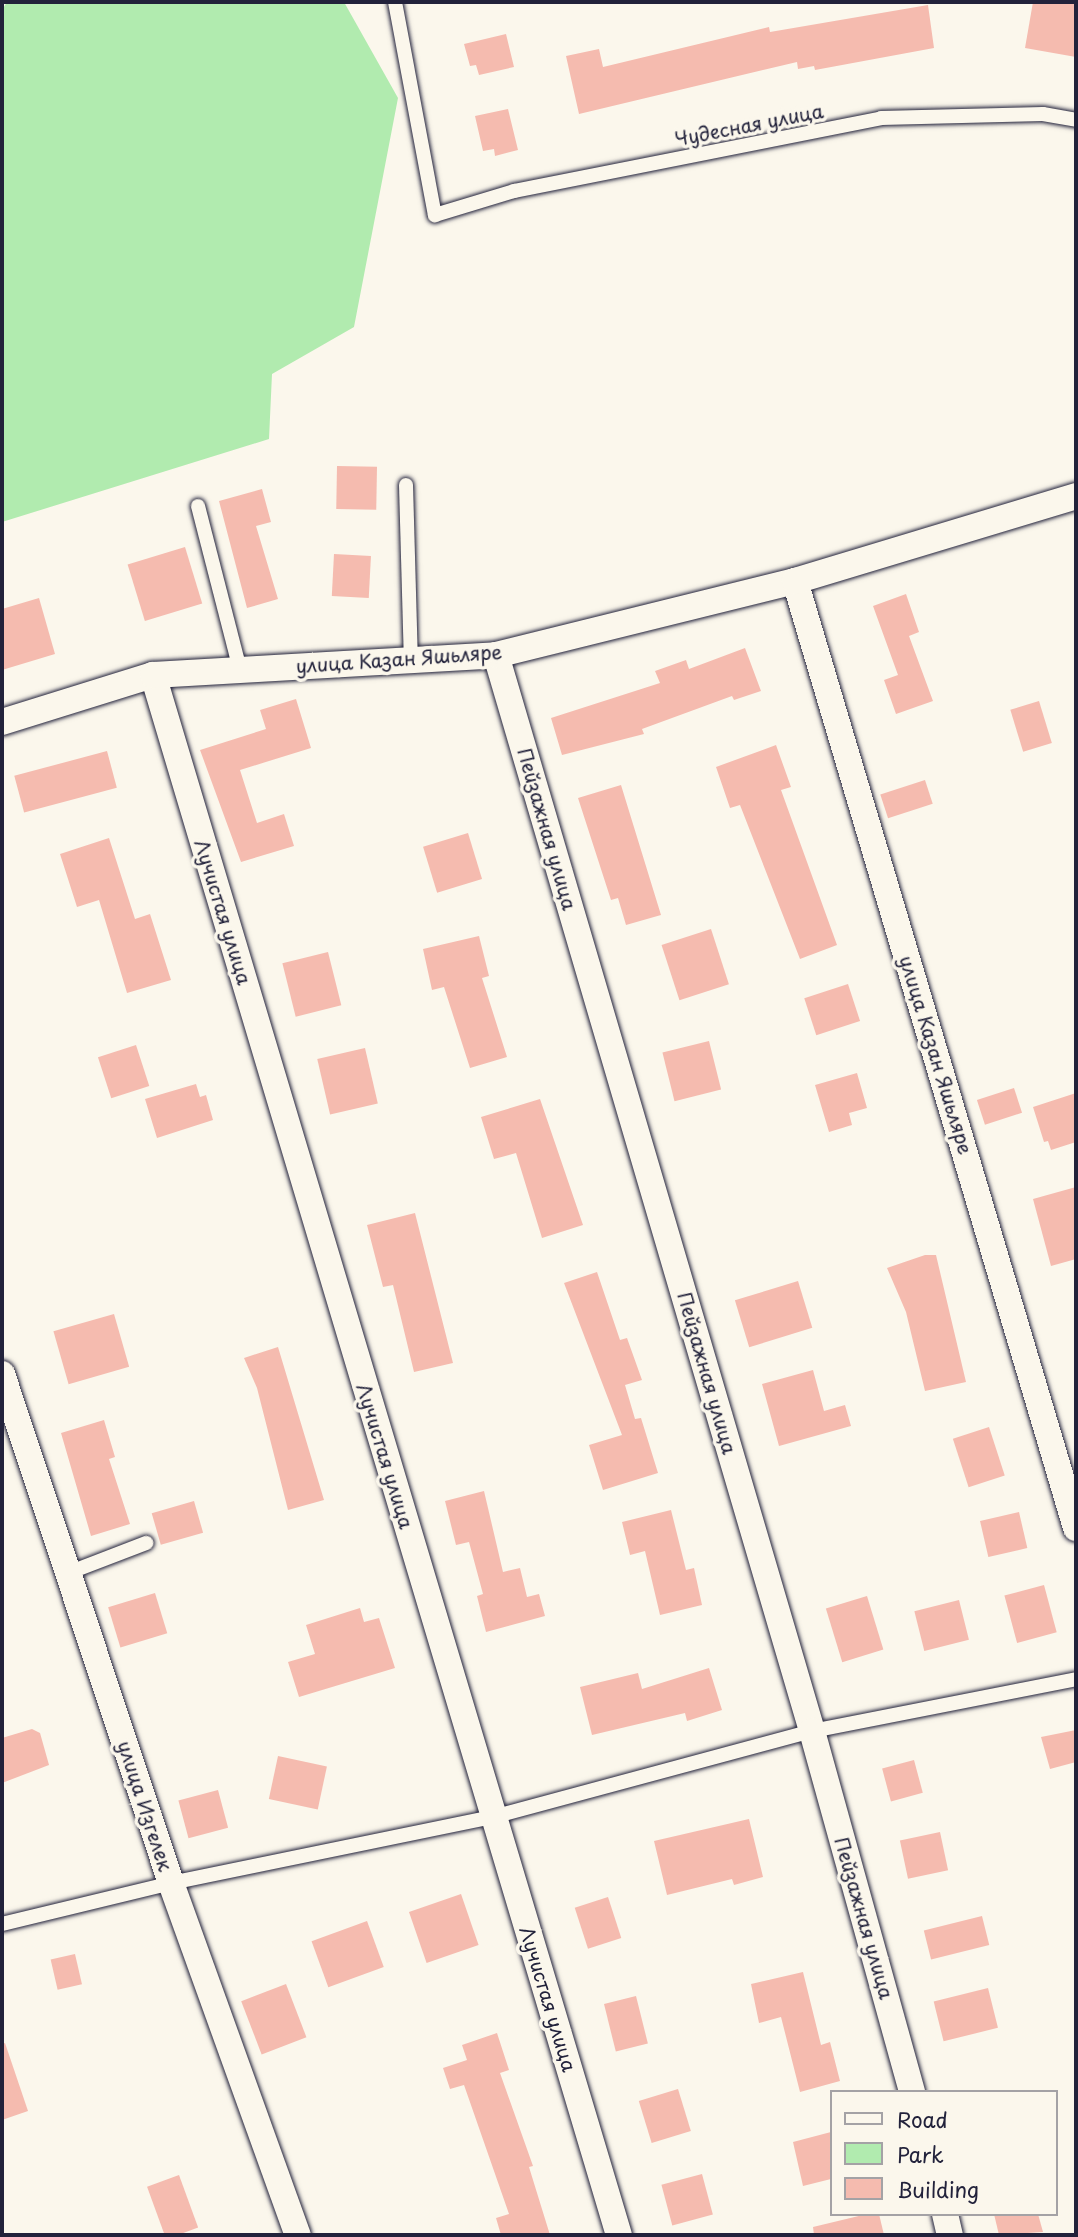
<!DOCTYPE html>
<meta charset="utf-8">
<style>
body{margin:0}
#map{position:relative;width:1078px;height:2237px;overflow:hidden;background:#fbf7ec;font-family:"Playpen Sans",sans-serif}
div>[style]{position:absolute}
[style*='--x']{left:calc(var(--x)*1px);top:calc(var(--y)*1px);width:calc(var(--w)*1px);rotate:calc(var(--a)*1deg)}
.green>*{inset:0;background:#b1ebaf}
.building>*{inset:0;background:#f5bbaf;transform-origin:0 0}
.roads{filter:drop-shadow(0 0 2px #22223b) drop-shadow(0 0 2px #22223b)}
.service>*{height:14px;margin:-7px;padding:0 7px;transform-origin:7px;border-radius:7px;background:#fbf7ec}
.minor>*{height:26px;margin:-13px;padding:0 13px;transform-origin:13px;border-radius:13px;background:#fbf7ec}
span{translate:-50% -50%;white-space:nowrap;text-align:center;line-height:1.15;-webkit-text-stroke:7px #fbf7ec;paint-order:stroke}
.street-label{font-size:19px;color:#22223b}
.frame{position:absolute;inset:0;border:4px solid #22223b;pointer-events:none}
.legend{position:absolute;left:830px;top:2090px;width:228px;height:126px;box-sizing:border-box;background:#fbf7ec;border:2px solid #a4a2a5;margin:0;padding:9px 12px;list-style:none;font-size:21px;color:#22223b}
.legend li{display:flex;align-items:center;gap:14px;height:35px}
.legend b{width:35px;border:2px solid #a4a2a5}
</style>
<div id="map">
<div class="green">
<div style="clip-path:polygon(7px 2px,344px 2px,398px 98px,354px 327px,272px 374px,269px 439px,2px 522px,2px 10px)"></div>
</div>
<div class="building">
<div style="clip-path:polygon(1033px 2px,1076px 2px,1076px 57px,1025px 48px)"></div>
<div style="clip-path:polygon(928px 5px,934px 48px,815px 70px,814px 66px,798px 69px,797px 62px,579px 114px,566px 56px,599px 49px,603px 67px,769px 27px,770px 32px)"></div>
<div style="clip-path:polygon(506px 34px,514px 67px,479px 75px,476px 65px,470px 66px,464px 44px)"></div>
<div style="clip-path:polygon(508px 109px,518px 150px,495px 156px,494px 149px,483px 151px,475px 116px)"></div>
<div style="left:337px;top:466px;width:40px;height:43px;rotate:1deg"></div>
<div style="clip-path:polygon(262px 489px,271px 522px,256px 526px,278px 599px,247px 608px,219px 501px)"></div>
<div style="left:185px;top:547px;width:59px;height:60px;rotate:73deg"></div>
<div style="left:334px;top:554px;width:37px;height:42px;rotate:3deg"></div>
<div style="clip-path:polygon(906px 594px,919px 632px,909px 636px,933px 701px,896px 714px,884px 680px,898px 675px,873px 606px)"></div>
<div style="clip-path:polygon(39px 598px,55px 654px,2px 670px,2px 609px)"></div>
<div style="clip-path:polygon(745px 648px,761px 691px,734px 700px,732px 696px,642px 729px,644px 734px,562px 755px,551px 718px,660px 683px,655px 671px,686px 660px,689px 669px)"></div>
<div style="clip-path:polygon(296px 699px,311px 748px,240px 770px,257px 823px,284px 814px,294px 846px,241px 862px,200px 750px,266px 729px,260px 710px)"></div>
<div style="left:1039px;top:701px;width:44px;height:30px;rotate:73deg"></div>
<div style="clip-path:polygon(776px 745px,791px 787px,781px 790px,837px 945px,800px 959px,740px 805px,730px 808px,716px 767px)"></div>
<div style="left:107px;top:751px;width:38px;height:96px;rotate:75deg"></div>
<div style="left:925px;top:780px;width:25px;height:47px;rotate:72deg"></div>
<div style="clip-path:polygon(621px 785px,661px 915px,626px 925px,618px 898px,611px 900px,578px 798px)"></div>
<div style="left:468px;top:833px;width:48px;height:47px;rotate:73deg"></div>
<div style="clip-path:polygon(109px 838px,135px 919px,150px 914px,171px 980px,127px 993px,99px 900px,77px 907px,60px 854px)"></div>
<div style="left:711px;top:929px;width:58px;height:52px;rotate:72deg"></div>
<div style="clip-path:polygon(479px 936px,489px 976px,482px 978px,507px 1057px,470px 1068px,444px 987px,432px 990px,423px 949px)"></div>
<div style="left:328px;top:952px;width:55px;height:47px;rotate:76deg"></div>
<div style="left:848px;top:984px;width:39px;height:46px;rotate:72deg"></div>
<div style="left:709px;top:1041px;width:50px;height:48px;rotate:76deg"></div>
<div style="left:136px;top:1045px;width:43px;height:40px;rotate:72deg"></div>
<div style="left:365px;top:1048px;width:57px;height:49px;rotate:77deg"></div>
<div style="clip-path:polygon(857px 1073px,867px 1108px,849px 1113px,852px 1125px,829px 1132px,815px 1085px)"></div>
<div style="clip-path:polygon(196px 1084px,200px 1097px,206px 1095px,213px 1120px,157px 1138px,145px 1099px)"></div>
<div style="left:1014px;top:1088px;width:26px;height:39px;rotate:72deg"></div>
<div style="clip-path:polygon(1076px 1093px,1076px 1142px,1051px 1150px,1048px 1141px,1044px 1142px,1033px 1107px)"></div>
<div style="clip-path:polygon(540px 1099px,583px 1225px,542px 1238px,516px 1153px,494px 1159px,481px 1117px)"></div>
<div style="clip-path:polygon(1076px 1187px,1076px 1259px,1051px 1266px,1033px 1199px)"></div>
<div style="clip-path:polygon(415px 1213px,453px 1363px,414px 1372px,393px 1285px,383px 1287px,367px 1225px)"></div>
<div style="clip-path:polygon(925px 1255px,936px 1255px,966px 1382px,925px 1391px,906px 1312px,887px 1268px)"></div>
<div style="clip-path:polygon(597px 1272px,620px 1340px,627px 1338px,642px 1380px,625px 1385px,635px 1419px,641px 1418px,658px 1473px,603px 1490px,589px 1445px,622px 1435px,564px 1283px)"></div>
<div style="left:798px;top:1281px;width:49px;height:66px;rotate:73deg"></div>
<div style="left:114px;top:1314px;width:55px;height:63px;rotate:74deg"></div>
<div style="clip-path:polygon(278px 1347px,324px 1500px,288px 1510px,257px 1388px,244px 1358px)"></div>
<div style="clip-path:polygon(813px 1370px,824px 1411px,845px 1405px,851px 1426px,779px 1446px,762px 1384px)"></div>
<div style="clip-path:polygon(104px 1420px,115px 1457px,109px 1459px,130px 1524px,91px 1536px,61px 1433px)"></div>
<div style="left:989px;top:1427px;width:51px;height:38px;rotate:72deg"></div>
<div style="clip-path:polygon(484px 1491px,503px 1572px,520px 1568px,527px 1597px,539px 1594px,545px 1616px,486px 1632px,477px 1596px,483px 1594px,469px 1542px,456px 1545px,445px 1501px)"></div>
<div style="left:194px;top:1501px;width:33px;height:44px;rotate:74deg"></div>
<div style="clip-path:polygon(671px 1510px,686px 1570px,694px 1568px,702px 1605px,660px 1615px,645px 1551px,630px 1555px,622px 1522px)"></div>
<div style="left:1019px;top:1512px;width:37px;height:40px;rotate:77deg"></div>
<div style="left:1044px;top:1585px;width:49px;height:41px;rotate:75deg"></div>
<div style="left:155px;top:1593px;width:42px;height:49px;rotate:73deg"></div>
<div style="left:867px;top:1596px;width:56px;height:43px;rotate:73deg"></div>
<div style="left:959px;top:1600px;width:41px;height:46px;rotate:76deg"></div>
<div style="clip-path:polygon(360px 1608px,364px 1622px,379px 1618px,395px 1668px,299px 1697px,288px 1662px,315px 1654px,306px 1625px)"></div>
<div style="clip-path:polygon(709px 1668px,722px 1710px,687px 1721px,685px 1713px,592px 1735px,580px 1687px,638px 1673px,642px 1689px)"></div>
<div style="clip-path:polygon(32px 1729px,40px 1733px,49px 1765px,2px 1783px,2px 1738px)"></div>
<div style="clip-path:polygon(1076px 1730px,1076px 1762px,1050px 1769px,1041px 1737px)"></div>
<div style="left:278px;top:1756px;width:50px;height:44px;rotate:12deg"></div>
<div style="left:914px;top:1760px;width:34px;height:33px;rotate:75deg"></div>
<div style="left:218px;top:1790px;width:39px;height:41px;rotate:75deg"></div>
<div style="clip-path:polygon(749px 1819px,763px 1877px,734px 1885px,732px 1879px,667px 1895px,654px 1841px)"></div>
<div style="left:940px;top:1832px;width:39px;height:41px;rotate:78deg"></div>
<div style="left:461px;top:1894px;width:54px;height:55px;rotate:71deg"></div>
<div style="left:608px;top:1897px;width:43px;height:35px;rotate:72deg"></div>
<div style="left:982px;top:1916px;width:30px;height:60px;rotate:76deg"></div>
<div style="left:367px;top:1921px;width:49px;height:59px;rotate:70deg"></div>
<div style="left:75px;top:1954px;width:31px;height:25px;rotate:77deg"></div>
<div style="clip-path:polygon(803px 1972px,821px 2045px,830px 2042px,840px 2081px,800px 2092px,781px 2017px,759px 2023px,751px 1984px)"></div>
<div style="left:286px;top:1984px;width:57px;height:48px;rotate:69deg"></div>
<div style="left:988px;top:1988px;width:41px;height:56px;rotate:76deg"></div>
<div style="left:636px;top:1996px;width:49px;height:33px;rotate:76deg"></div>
<div style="clip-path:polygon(497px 2033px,509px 2070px,500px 2073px,533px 2166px,529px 2167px,550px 2235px,501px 2235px,496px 2218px,509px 2214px,464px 2085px,450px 2089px,443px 2068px,467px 2060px,462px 2045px)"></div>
<div style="clip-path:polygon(5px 2043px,28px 2111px,2px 2120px,2px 2044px)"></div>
<div style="left:678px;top:2089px;width:44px;height:41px;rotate:73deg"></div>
<div style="clip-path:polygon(831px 2132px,831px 2179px,803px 2186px,793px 2142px)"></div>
<div style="left:702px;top:2174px;width:42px;height:42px;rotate:75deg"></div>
<div style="left:179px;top:2175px;width:56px;height:34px;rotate:70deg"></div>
<div style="clip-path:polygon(867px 2214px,879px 2214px,884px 2235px,814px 2235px,813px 2227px)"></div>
<div style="clip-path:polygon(994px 2214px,1038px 2214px,1043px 2232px,999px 2235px)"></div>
</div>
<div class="roads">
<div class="service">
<div style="--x:395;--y:2;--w:217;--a:79.4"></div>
<div style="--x:435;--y:215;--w:83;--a:-16.9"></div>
<div style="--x:514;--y:191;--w:374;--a:-11.2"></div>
<div style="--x:881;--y:118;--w:162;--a:-1.4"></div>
<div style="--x:1043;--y:114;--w:34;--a:10"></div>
<div style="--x:406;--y:485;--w:175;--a:88.4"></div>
<div style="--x:198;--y:506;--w:169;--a:75.6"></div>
<div style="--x:68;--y:1573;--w:84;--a:-21"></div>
<div style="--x:2;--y:1924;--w:174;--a:-13.6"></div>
<div style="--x:171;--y:1883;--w:329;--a:-11.6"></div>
<div style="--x:493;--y:1817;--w:330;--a:-15.1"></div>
<div style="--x:812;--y:1731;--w:269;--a:-11.1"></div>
</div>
<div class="minor">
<div style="--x:795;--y:581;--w:988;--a:73.47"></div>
<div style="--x:496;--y:655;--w:1121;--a:73.63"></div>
<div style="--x:812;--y:1731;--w:375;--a:74.5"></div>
<div style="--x:153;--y:675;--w:1628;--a:73.37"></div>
<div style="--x:2;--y:722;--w:158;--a:-17.3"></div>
<div style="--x:153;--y:675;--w:344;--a:-3.3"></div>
<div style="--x:496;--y:655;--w:308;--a:-13.9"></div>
<div style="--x:795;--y:581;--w:294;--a:-16.8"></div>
<div style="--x:2;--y:1374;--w:536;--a:71.63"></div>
<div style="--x:171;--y:1883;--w:374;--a:70.2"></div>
<div style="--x:945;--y:2214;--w:22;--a:77"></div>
</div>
</div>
<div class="street-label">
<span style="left:749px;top:125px;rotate:-11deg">Чудесная улица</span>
<span style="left:399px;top:659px;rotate:-4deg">улица Казан Яшьляре</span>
<span style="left:547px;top:829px;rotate:74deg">Пейзажная улица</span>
<span style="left:223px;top:912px;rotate:73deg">Лучистая улица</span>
<span style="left:936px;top:1055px;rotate:73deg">улица Казан Яшьляре</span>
<span style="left:707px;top:1373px;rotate:74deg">Пейзажная улица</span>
<span style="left:385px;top:1456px;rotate:73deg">Лучистая улица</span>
<span style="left:145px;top:1806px;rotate:72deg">улица Изгелек</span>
<span style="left:864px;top:1918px;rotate:74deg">Пейзажная улица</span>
<span style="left:548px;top:1999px;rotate:73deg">Лучистая улица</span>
</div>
<div class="frame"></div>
<ul class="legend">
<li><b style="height:9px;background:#fbf7ec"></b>Road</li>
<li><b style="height:19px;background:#b1ebaf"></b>Park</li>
<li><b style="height:19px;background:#f5bbaf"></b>Building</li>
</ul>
</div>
